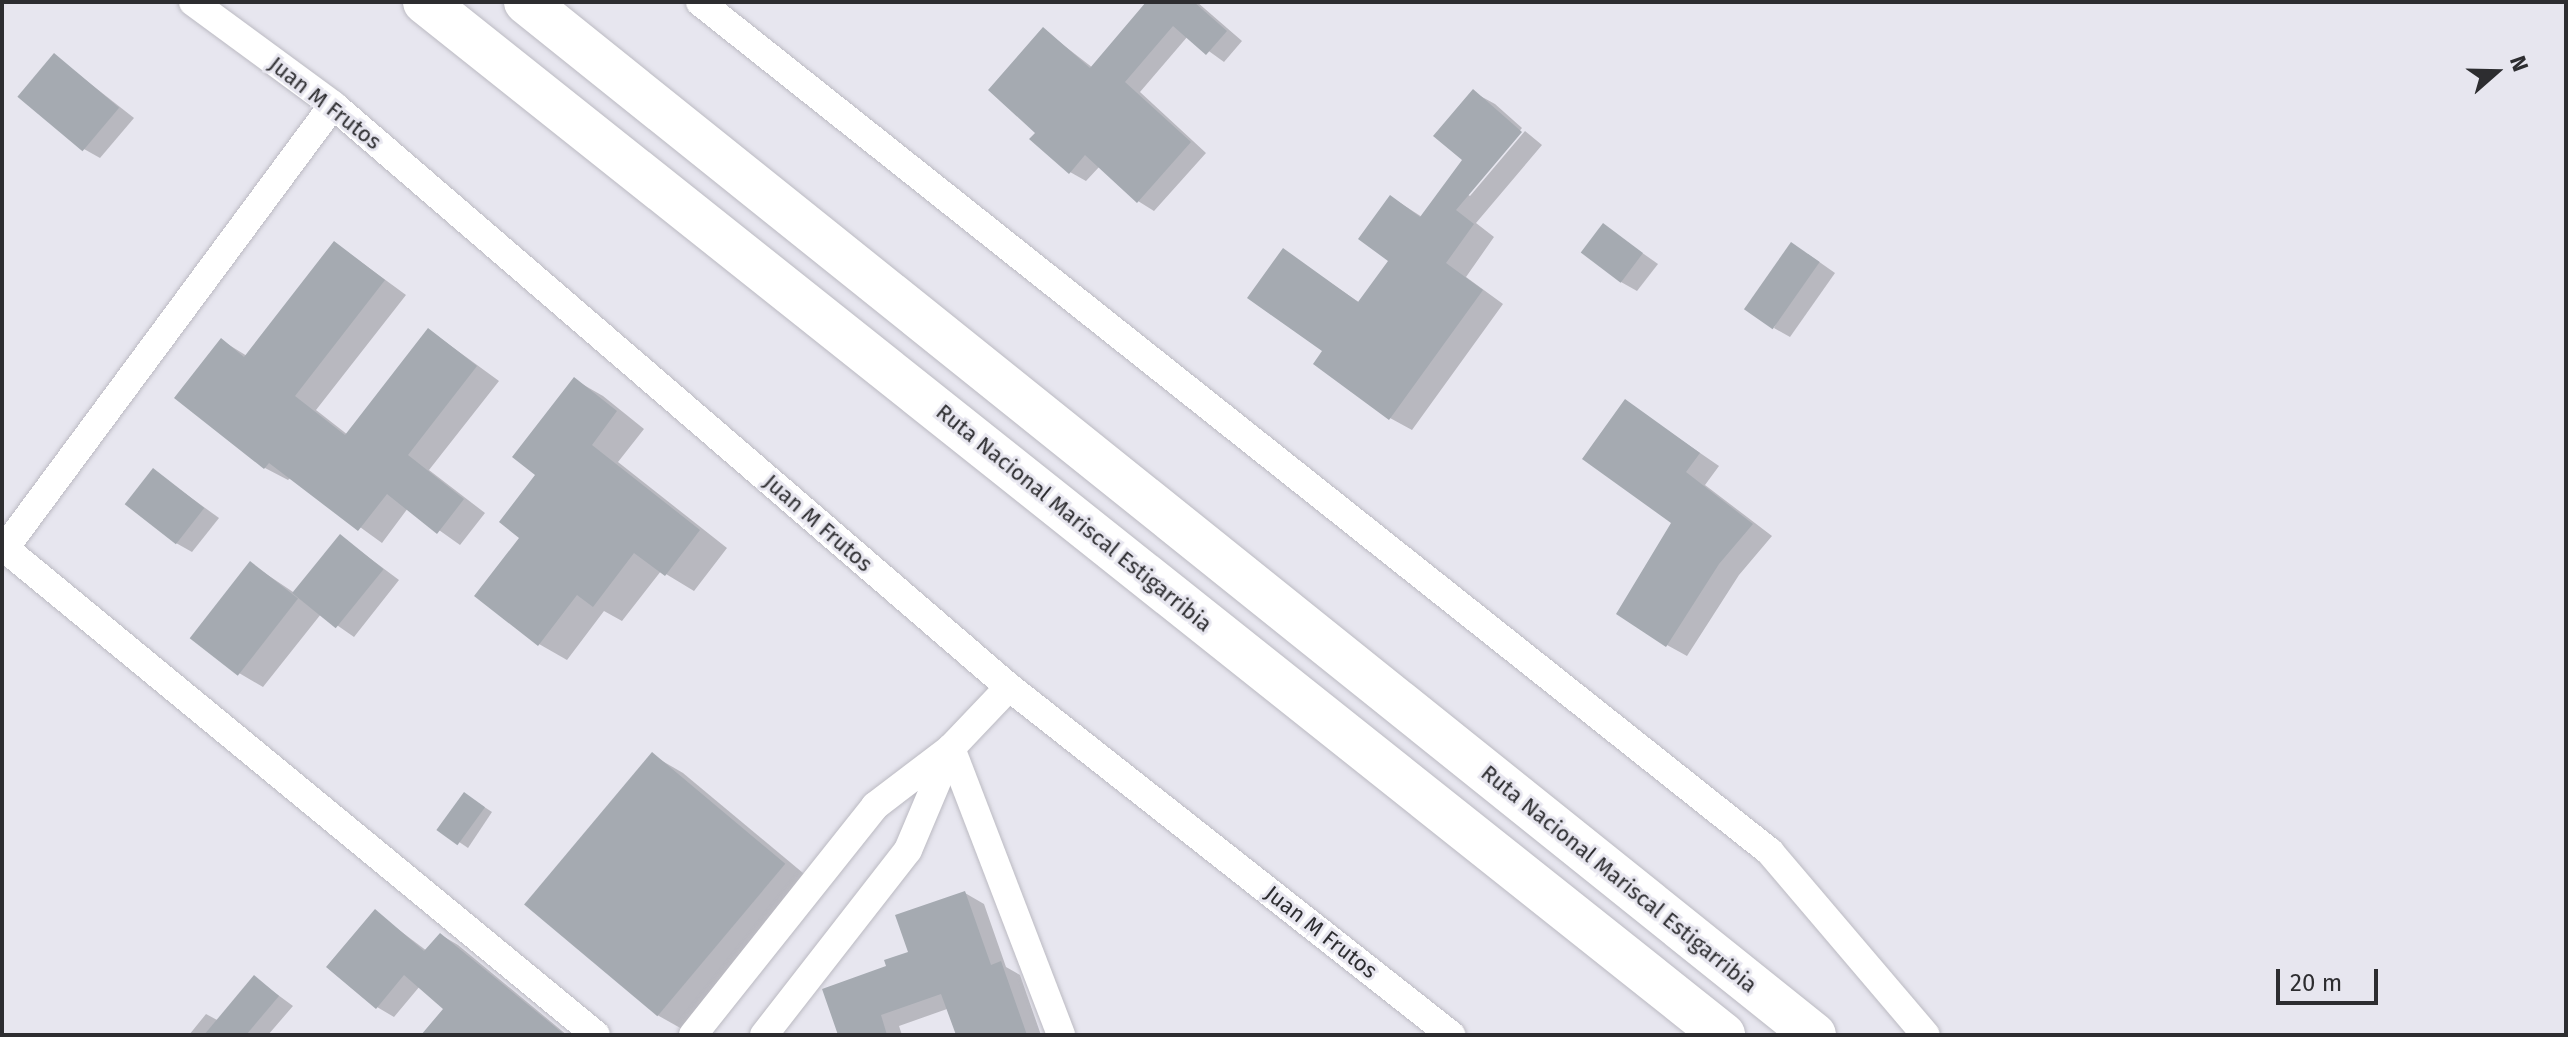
<!DOCTYPE html>
<style>
body{margin:0}
#map{position:relative;width:2568px;height:1037px;overflow:hidden;background:#e7e6ef;font-family:"Fira Sans",sans-serif}
div>[style]{position:absolute}
[style*='--x']{left:calc(var(--x)*1px);top:calc(var(--y)*1px);width:calc(var(--w)*1px);rotate:calc(var(--a)*1deg)}
.shadow>*{inset:0;background:#0003}
.building>*{inset:0;background:#a5aab1;transform-origin:0 0}
.roads{filter:drop-shadow(0 0 2px #bbbac2) drop-shadow(0 0 2px #bbbac2)}
.minor>*{height:28px;margin:-14px;padding:0 14px;transform-origin:14px;border-radius:14px;background:#fff}
.trunk>*{height:44px;margin:-22px;padding:0 22px;transform-origin:22px;border-radius:22px;background:#fff}
span{translate:-50% -50%;white-space:nowrap;text-align:center;line-height:1.15;-webkit-text-stroke:6px #e7e6ef;paint-order:stroke}
.street-label{font-size:22px;color:#2d2d30}
.frame{position:absolute;inset:0;border:4px solid #2d2d30;pointer-events:none}
.north{position:absolute;left:2456px;top:32px;width:80px;height:80px;-webkit-text-stroke:6px #e7e6ef;paint-order:stroke;rotate:70deg;font-size:22px;font-weight:700;line-height:32px;text-align:center;color:#2d2d30}
.north::after{content:'';display:block;margin:auto;width:28px;height:36px;background:#2d2d30;clip-path:polygon(50% 0,100% 100%,50% 72%,0 100%)}
.scale{position:absolute;left:2276px;top:969px;width:102px;height:36px;box-sizing:border-box;border:4px solid #2d2d30;border-top:0;padding-left:10px;font-size:24px;line-height:28px;white-space:nowrap;color:#2d2d30;-webkit-text-stroke:6px #e7e6ef;paint-order:stroke}
</style>
<div id="map">
<div class="shadow">
<div style="clip-path:polygon(1150px 2px,1197px 2px,1242px 41px,1224px 62px,1188px 36px,1140px 92px,1206px 153px,1154px 211px,1138px 201px,1100px 166px,1086px 181px,1070px 172px,1038px 132px,1044px 30px,1093px 68px)"></div>
<div style="clip-path:polygon(55px 56px,134px 118px,100px 158px,84px 149px)"></div>
<div style="clip-path:polygon(1473px 92px,1495px 104px,1522px 128px,1467px 194px,1470px 196px,1525px 131px,1542px 145px,1476px 223px,1494px 237px,1466px 277px,1503px 304px,1412px 430px,1390px 418px,1325px 351px,1284px 251px,1360px 303px,1390px 261px,1391px 197px,1422px 217px,1464px 160px)"></div>
<div style="clip-path:polygon(1604px 226px,1658px 264px,1637px 291px,1621px 282px)"></div>
<div style="clip-path:polygon(335px 243px,406px 295px,316px 410px,348px 435px,429px 330px,499px 381px,429px 470px,485px 513px,460px 545px,408px 508px,382px 543px,291px 477px,288px 480px,265px 468px,177px 398px,221px 340px,247px 356px)"></div>
<div style="clip-path:polygon(1808px 254px,1835px 273px,1790px 337px,1774px 328px)"></div>
<div style="clip-path:polygon(575px 380px,603px 396px,644px 429px,618px 462px,727px 548px,694px 591px,661px 571px,622px 621px,604px 611px,567px 660px,539px 644px,522px 538px,538px 474px)"></div>
<div style="clip-path:polygon(1626px 402px,1719px 466px,1705px 485px,1772px 536px,1739px 575px,1687px 656px,1667px 645px,1674px 523px)"></div>
<div style="clip-path:polygon(154px 471px,219px 518px,192px 552px,176px 543px)"></div>
<div style="clip-path:polygon(340px 536px,399px 580px,354px 637px,321px 614px,263px 687px,239px 673px,250px 563px,296px 594px)"></div>
<div style="clip-path:polygon(652px 755px,683px 773px,815px 883px,691px 1034px,659px 1016px,528px 905px)"></div>
<div style="clip-path:polygon(472px 799px,492px 812px,468px 848px,440px 829px)"></div>
<div style="clip-path:polygon(965px 893px,984px 904px,1006px 967px,1020px 975px,1041px 1035px,958px 1035px,947px 1009px,899px 1026px,902px 1035px,840px 1035px,888px 968px,910px 953px)"></div>
<div style="clip-path:polygon(375px 912px,427px 951px,441px 935px,458px 945px,567px 1035px,428px 1035px,446px 1008px,420px 986px,394px 1017px,377px 1007px)"></div>
<div style="clip-path:polygon(255px 978px,293px 1006px,268px 1035px,189px 1035px,206px 1014px,219px 1021px)"></div>
</div>
<div class="building">
<div style="clip-path:polygon(1146px 2px,1194px 2px,1227px 31px,1206px 55px,1173px 26px,1125px 82px,1191px 142px,1137px 203px,1085px 155px,1069px 174px,1029px 139px,1035px 133px,988px 90px,1043px 27px,1090px 68px)"></div>
<div style="left:54px;top:53px;width:85px;height:57px;rotate:40deg"></div>
<div style="clip-path:polygon(1473px 89px,1522px 132px,1456px 210px,1474px 224px,1446px 263px,1483px 290px,1389px 420px,1313px 364px,1322px 351px,1247px 298px,1283px 248px,1358px 302px,1388px 261px,1358px 239px,1390px 195px,1420px 217px,1462px 160px,1433px 136px)"></div>
<div style="left:1603px;top:223px;width:50px;height:37px;rotate:37deg"></div>
<div style="clip-path:polygon(334px 241px,385px 280px,295px 396px,345px 435px,428px 328px,477px 366px,408px 455px,464px 499px,437px 534px,387px 494px,358px 531px,269px 463px,264px 469px,174px 398px,221px 338px,244px 357px)"></div>
<div style="left:1791px;top:242px;width:35px;height:82px;rotate:35deg"></div>
<div style="clip-path:polygon(574px 377px,617px 411px,592px 445px,700px 530px,665px 576px,634px 553px,593px 607px,577px 595px,538px 646px,474px 596px,519px 538px,499px 522px,535px 475px,512px 457px)"></div>
<div style="clip-path:polygon(1625px 399px,1700px 453px,1686px 472px,1753px 524px,1719px 564px,1666px 647px,1616px 614px,1671px 523px,1582px 459px)"></div>
<div style="left:153px;top:468px;width:65px;height:46px;rotate:38deg"></div>
<div style="left:340px;top:534px;width:56px;height:76px;rotate:39deg"></div>
<div style="left:250px;top:561px;width:61px;height:98px;rotate:38deg"></div>
<div style="left:652px;top:752px;width:174px;height:199px;rotate:40deg"></div>
<div style="left:464px;top:792px;width:26px;height:47px;rotate:36deg"></div>
<div style="clip-path:polygon(965px 891px,991px 965px,1001px 961px,1027px 1035px,956px 1035px,941px 994px,881px 1015px,887px 1035px,838px 1035px,822px 989px,886px 966px,884px 960px,908px 952px,895px 915px)"></div>
<div style="clip-path:polygon(375px 909px,424px 951px,440px 933px,565px 1035px,421px 1035px,443px 1009px,404px 975px,376px 1009px,326px 967px)"></div>
<div style="clip-path:polygon(254px 975px,279px 996px,246px 1035px,204px 1035px)"></div>
</div>
<div class="roads">
<div class="minor">
<div style="--x:193;--y:2;--w:174;--a:36.3"></div>
<div style="--x:333;--y:105;--w:892;--a:40.73"></div>
<div style="--x:1009;--y:687;--w:563;--a:38.21"></div>
<div style="--x:700;--y:2;--w:1367;--a:38.46"></div>
<div style="--x:1770;--y:852;--w:240;--a:49.6"></div>
<div style="--x:2;--y:546;--w:769;--a:39.46"></div>
<div style="--x:2;--y:552;--w:556;--a:-53.48"></div>
<div style="--x:951;--y:748;--w:307;--a:69"></div>
<div style="--x:693;--y:1035;--w:293;--a:-51.5"></div>
<div style="--x:875;--y:806;--w:96;--a:-37.3"></div>
<div style="--x:951;--y:748;--w:84;--a:-46.4"></div>
<div style="--x:764;--y:1035;--w:234;--a:-52.1"></div>
<div style="--x:908;--y:850;--w:111;--a:-67.1"></div>
</div>
<div class="trunk">
<div style="--x:425;--y:2;--w:1659;--a:38.51"></div>
<div style="--x:526;--y:2;--w:1651;--a:38.73"></div>
</div>
</div>
<div class="street-label">
<span style="left:325px;top:103px;rotate:38deg">Juan M Frutos</span>
<span style="left:1074px;top:518px;rotate:39deg">Ruta Nacional Mariscal Estigarribia</span>
<span style="left:818px;top:523px;rotate:41deg">Juan M Frutos</span>
<span style="left:1619px;top:879px;rotate:39deg">Ruta Nacional Mariscal Estigarribia</span>
<span style="left:1321px;top:932px;rotate:38deg">Juan M Frutos</span>
</div>
<div class="frame"></div>
<div class="north">N</div>
<div class="scale">20 m</div>
</div>
